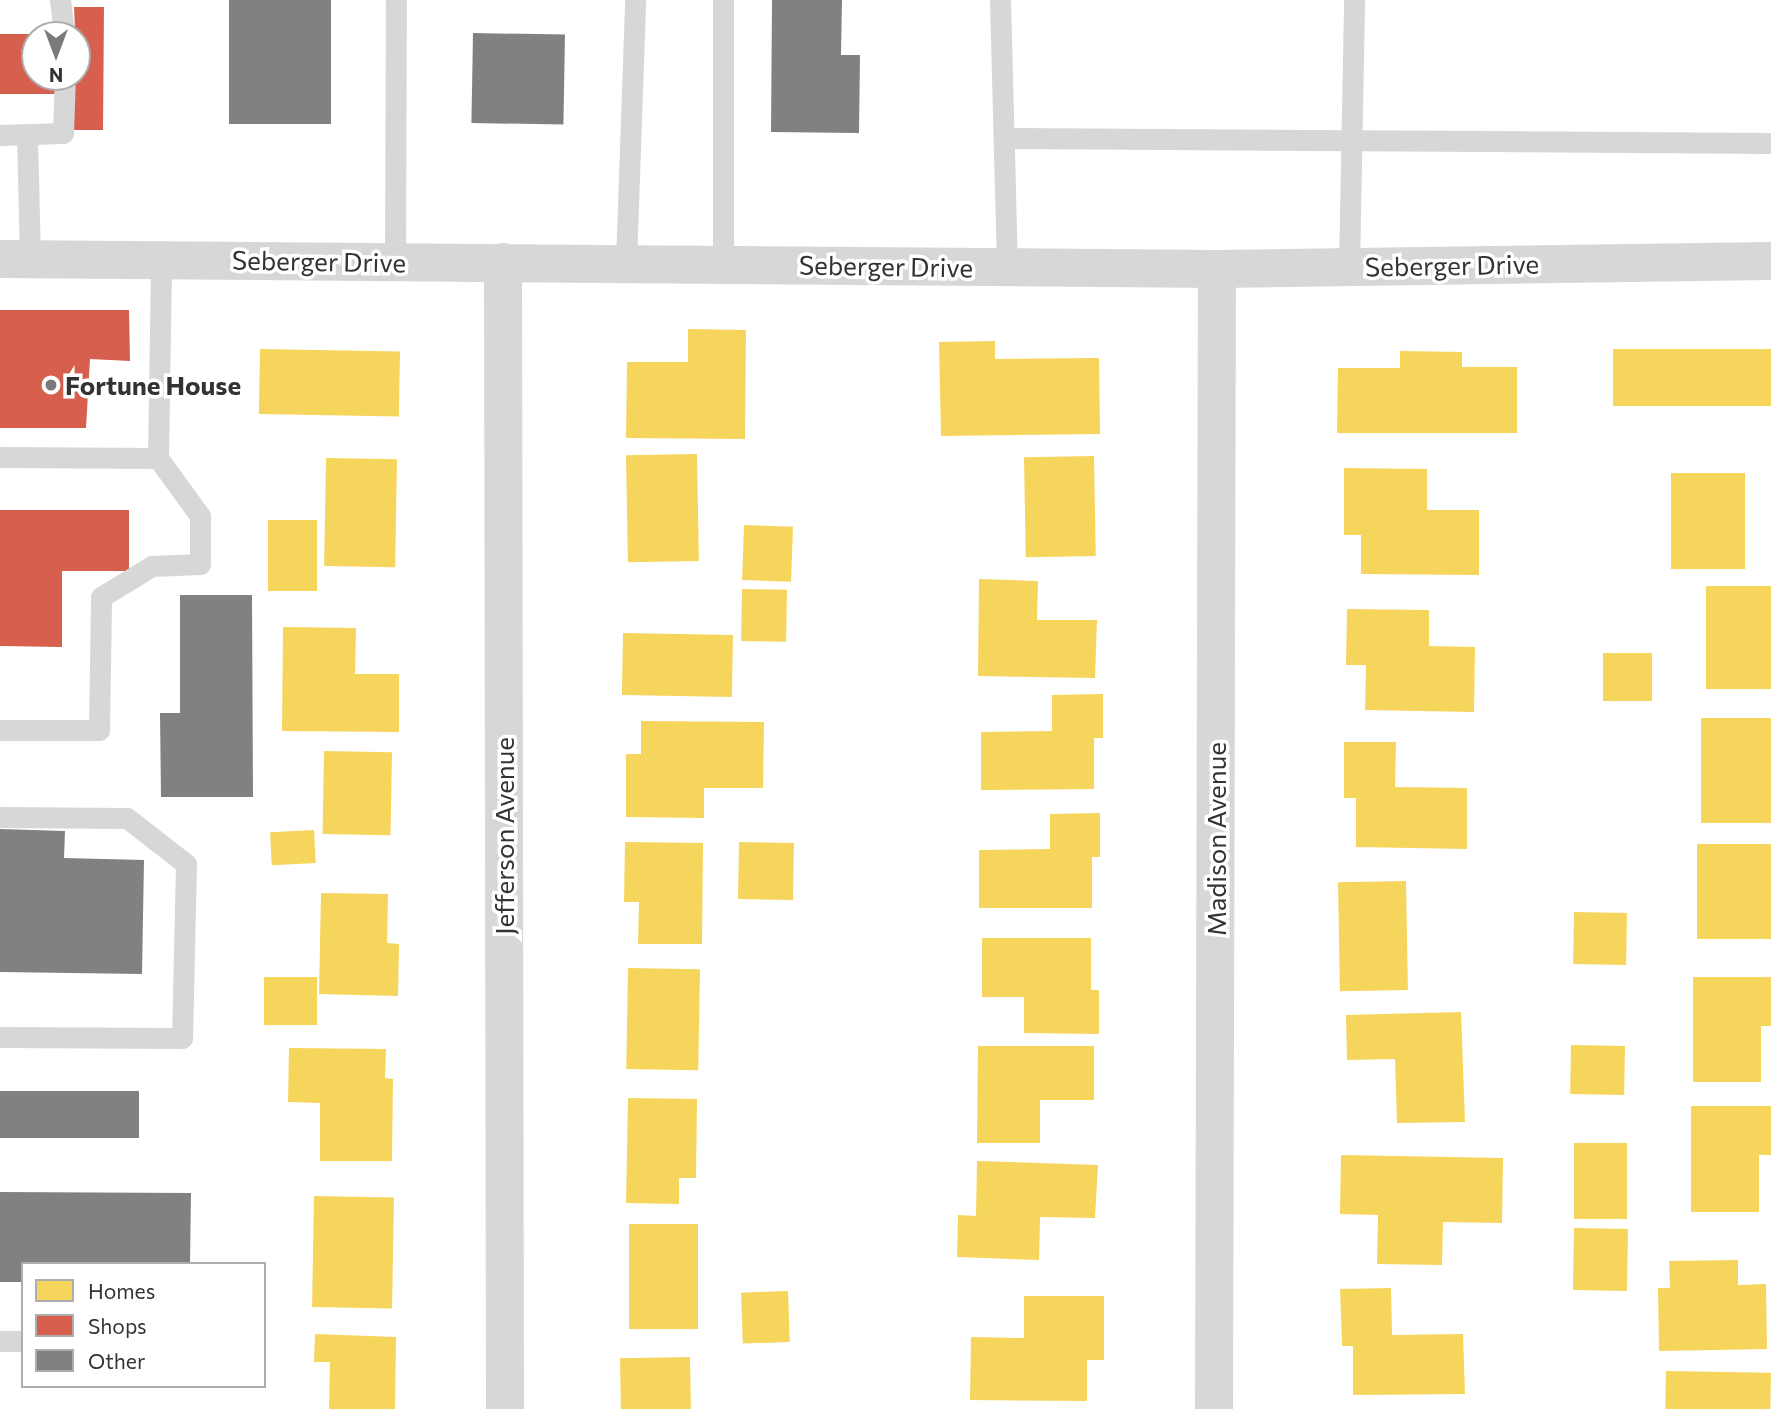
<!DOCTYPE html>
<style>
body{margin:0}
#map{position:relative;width:1771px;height:1409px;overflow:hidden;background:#fff;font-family:Commissioner,sans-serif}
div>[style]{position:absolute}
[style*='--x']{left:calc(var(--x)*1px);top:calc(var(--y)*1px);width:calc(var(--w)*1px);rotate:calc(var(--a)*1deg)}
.homes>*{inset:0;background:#f6d55c;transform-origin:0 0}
.shops>*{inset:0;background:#d6604d}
.building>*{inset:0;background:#818181;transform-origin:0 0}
.service>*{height:21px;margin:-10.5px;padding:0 10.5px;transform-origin:10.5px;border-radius:10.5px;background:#d7d7d7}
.minor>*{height:38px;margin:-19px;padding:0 19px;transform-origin:19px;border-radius:19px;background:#d7d7d7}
.dots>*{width:19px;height:19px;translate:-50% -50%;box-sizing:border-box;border:4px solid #fff;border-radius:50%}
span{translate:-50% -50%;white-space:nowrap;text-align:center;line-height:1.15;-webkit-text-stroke:7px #fff;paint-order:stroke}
.street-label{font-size:26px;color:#333}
.poi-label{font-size:26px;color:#333;font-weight:700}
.left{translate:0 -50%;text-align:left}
.legend{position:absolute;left:21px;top:1262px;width:245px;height:126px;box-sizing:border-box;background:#fff;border:2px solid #adadad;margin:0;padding:9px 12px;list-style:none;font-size:21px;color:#333}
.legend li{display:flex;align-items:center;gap:14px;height:35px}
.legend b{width:35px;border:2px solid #adadad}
.north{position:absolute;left:21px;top:21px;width:70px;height:70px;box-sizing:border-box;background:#fff;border:2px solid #adadad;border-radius:50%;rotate:180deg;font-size:19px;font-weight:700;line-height:28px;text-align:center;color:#333}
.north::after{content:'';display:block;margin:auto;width:24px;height:32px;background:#7a7a7a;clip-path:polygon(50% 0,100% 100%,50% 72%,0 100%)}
</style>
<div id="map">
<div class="homes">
<div style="clip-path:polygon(688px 329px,746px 330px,745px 439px,626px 438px,627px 362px,688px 362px)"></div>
<div style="clip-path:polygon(995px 341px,995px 359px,1099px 358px,1100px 434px,941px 436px,939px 342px)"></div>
<div style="left:260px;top:349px;width:140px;height:65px;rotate:1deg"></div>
<div style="left:1771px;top:349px;width:57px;height:158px;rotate:90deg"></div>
<div style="clip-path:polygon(1400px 351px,1462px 352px,1462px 367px,1517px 367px,1517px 433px,1337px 433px,1338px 368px,1400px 368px)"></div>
<div style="left:697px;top:454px;width:107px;height:71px;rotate:89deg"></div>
<div style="left:1094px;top:456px;width:100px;height:70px;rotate:89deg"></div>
<div style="left:326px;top:458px;width:71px;height:108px;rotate:1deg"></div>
<div style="clip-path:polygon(1344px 468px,1427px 469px,1427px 510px,1479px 510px,1479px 575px,1361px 574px,1361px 535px,1344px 535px)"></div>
<div style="left:1671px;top:473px;width:74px;height:96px"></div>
<div style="left:268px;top:520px;width:49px;height:71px"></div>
<div style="left:744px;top:525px;width:49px;height:55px;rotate:2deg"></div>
<div style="clip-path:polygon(979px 579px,1038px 581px,1037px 620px,1097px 620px,1095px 678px,978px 676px)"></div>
<div style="left:1706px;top:586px;width:65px;height:103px"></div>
<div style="left:742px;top:589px;width:45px;height:52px;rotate:1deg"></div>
<div style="clip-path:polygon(1347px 609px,1429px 610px,1429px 646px,1475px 647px,1474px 712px,1365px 710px,1366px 665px,1346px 665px)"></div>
<div style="clip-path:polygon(283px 627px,356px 628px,355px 674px,399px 674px,399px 732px,282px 731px)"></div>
<div style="left:623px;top:633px;width:110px;height:62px;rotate:1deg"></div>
<div style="left:1603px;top:653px;width:49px;height:48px"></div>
<div style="clip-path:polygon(1103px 694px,1103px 738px,1094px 738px,1094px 789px,981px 790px,981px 732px,1052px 731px,1052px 695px)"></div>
<div style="left:1701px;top:718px;width:70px;height:105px"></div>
<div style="clip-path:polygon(641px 721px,764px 722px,763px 788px,704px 788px,704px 818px,626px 817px,626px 754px,641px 754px)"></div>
<div style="clip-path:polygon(1344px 742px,1396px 742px,1395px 787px,1467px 788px,1467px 849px,1356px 847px,1356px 798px,1344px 798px)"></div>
<div style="left:324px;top:751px;width:68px;height:83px;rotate:1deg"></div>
<div style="clip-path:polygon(1100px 813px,1100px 857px,1092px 857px,1092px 908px,979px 908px,979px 850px,1050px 849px,1050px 814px)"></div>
<div style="left:314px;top:830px;width:33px;height:44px;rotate:87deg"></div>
<div style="clip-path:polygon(625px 842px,703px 843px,702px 944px,638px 944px,639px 902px,624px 902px)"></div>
<div style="left:739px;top:842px;width:55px;height:57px;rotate:1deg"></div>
<div style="left:1697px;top:844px;width:74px;height:95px"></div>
<div style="left:1406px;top:881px;width:109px;height:68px;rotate:89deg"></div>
<div style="clip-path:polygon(321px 893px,388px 894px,387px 943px,399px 944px,398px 996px,319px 994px)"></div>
<div style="left:1574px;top:912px;width:53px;height:52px;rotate:1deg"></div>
<div style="clip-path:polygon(982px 938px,1091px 938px,1091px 990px,1099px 990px,1099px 1034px,1024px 1033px,1024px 997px,982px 997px)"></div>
<div style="left:628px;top:968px;width:72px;height:101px;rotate:1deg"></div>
<div style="left:264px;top:977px;width:53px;height:48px"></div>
<div style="clip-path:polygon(1693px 977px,1771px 977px,1771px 1026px,1761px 1026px,1761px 1082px,1693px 1082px)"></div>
<div style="clip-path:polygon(1461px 1012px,1465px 1122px,1397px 1123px,1395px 1059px,1347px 1060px,1346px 1015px)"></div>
<div style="left:1571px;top:1045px;width:54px;height:49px;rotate:1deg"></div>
<div style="clip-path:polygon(978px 1046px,1094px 1046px,1094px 1100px,1040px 1100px,1040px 1143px,977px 1143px)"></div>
<div style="clip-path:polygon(289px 1048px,386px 1049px,385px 1078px,393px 1079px,392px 1161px,320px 1161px,320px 1103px,288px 1102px)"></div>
<div style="clip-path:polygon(628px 1098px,697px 1099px,696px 1178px,679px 1178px,679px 1204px,626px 1203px)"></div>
<div style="clip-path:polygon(1691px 1106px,1771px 1106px,1771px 1155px,1759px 1155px,1759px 1212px,1691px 1212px)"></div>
<div style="left:1574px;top:1143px;width:53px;height:76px"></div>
<div style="clip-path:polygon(1341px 1155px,1503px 1158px,1502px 1223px,1443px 1222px,1442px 1265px,1377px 1264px,1378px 1215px,1340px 1214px)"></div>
<div style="clip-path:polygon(977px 1161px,1098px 1165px,1095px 1218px,1040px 1217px,1039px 1260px,957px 1257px,958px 1215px,976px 1216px)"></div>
<div style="left:314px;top:1196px;width:80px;height:111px;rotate:1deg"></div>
<div style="left:629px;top:1224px;width:69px;height:105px"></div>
<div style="left:1574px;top:1228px;width:54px;height:62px;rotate:1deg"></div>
<div style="clip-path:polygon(1738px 1260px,1738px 1285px,1766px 1284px,1767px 1349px,1659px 1351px,1658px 1288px,1670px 1288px,1669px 1261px)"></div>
<div style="clip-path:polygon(1391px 1288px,1392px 1335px,1463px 1334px,1465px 1394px,1353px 1395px,1353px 1346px,1342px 1346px,1340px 1289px)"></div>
<div style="left:788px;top:1291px;width:51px;height:47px;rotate:88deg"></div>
<div style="clip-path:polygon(1024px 1296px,1104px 1296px,1104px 1360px,1087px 1360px,1087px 1401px,970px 1400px,971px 1337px,1024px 1338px)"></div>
<div style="clip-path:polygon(315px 1334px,396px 1337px,395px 1409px,329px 1409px,330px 1362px,314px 1362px)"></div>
<div style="left:690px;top:1357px;width:52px;height:70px;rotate:89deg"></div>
<div style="left:1666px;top:1371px;width:105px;height:38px;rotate:1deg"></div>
</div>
<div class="shops">
<div style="clip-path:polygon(74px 7px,104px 7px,103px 130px,73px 130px,73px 77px,77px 77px)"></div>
<div style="clip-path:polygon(0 34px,35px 34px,35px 77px,55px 77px,55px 94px,0 94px)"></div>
<div style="clip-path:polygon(0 310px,129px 310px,130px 361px,90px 359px,86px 428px,0 428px)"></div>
<div style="clip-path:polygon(0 510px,129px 510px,129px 571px,62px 571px,62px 647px,0 646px)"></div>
</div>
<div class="building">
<div style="left:229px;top:0;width:102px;height:124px"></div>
<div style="clip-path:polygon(772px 0,842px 0,841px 55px,860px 55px,859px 133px,771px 132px)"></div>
<div style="left:473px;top:33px;width:92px;height:90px;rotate:1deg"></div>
<div style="clip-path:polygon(180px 595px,252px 595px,253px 797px,161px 797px,160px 713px,180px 713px)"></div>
<div style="clip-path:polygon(0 829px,65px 831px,64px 858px,144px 860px,142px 974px,0 972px)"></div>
<div style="left:139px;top:1091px;width:47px;height:139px;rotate:90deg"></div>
<div style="clip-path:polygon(0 1192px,191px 1193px,190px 1264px,23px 1264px,23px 1282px,0 1282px)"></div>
</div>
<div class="service">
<div style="--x:60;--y:0;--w:35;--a:83"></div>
<div style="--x:723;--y:0;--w:264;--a:90"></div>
<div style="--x:1000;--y:0;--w:267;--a:88.5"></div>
<div style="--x:0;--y:135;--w:63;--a:-1.8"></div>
<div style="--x:63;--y:133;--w:56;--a:-88"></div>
<div style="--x:27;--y:135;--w:124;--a:88.6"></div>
<div style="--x:1004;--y:138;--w:767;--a:0.37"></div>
<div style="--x:395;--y:262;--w:262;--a:-89.8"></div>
<div style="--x:626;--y:263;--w:263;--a:-88"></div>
<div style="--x:1349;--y:267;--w:267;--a:-88.9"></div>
<div style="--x:0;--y:457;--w:158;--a:0.4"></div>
<div style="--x:158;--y:458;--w:198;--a:-89.1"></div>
<div style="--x:0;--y:730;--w:99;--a:0"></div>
<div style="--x:99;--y:730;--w:133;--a:-89.1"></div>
<div style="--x:101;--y:597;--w:60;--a:-31.3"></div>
<div style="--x:152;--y:566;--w:48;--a:-2.4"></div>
<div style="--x:200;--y:564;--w:48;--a:-90"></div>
<div style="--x:200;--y:516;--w:72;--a:-125.9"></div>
<div style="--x:0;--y:817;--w:127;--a:0.5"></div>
<div style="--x:127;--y:818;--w:75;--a:37.9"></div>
<div style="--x:186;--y:864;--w:174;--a:91.3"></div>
<div style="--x:182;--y:1038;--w:182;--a:-179.7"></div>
<div style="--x:0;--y:1341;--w:23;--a:0"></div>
</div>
<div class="minor">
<div style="--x:0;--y:259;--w:1217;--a:0.47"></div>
<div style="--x:1217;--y:269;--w:554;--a:-0.83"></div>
<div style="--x:503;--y:262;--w:1147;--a:89.9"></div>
<div style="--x:1214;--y:1409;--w:1140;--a:-89.85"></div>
</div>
<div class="dots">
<div style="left:51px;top:385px;background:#7a7a7a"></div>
</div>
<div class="street-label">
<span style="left:319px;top:261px;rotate:1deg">Seberger Drive</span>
<span style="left:1452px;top:265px;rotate:-1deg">Seberger Drive</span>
<span style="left:886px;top:266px;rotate:1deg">Seberger Drive</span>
<span style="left:504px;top:836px;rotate:-90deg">Jefferson Avenue</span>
<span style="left:1216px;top:839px;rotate:-90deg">Madison Avenue</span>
</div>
<div class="poi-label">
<span class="left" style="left:65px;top:385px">Fortune House</span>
</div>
<ul class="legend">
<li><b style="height:19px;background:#f6d55c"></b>Homes</li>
<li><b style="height:19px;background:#d6604d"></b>Shops</li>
<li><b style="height:19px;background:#818181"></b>Other</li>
</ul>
<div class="north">N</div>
</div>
